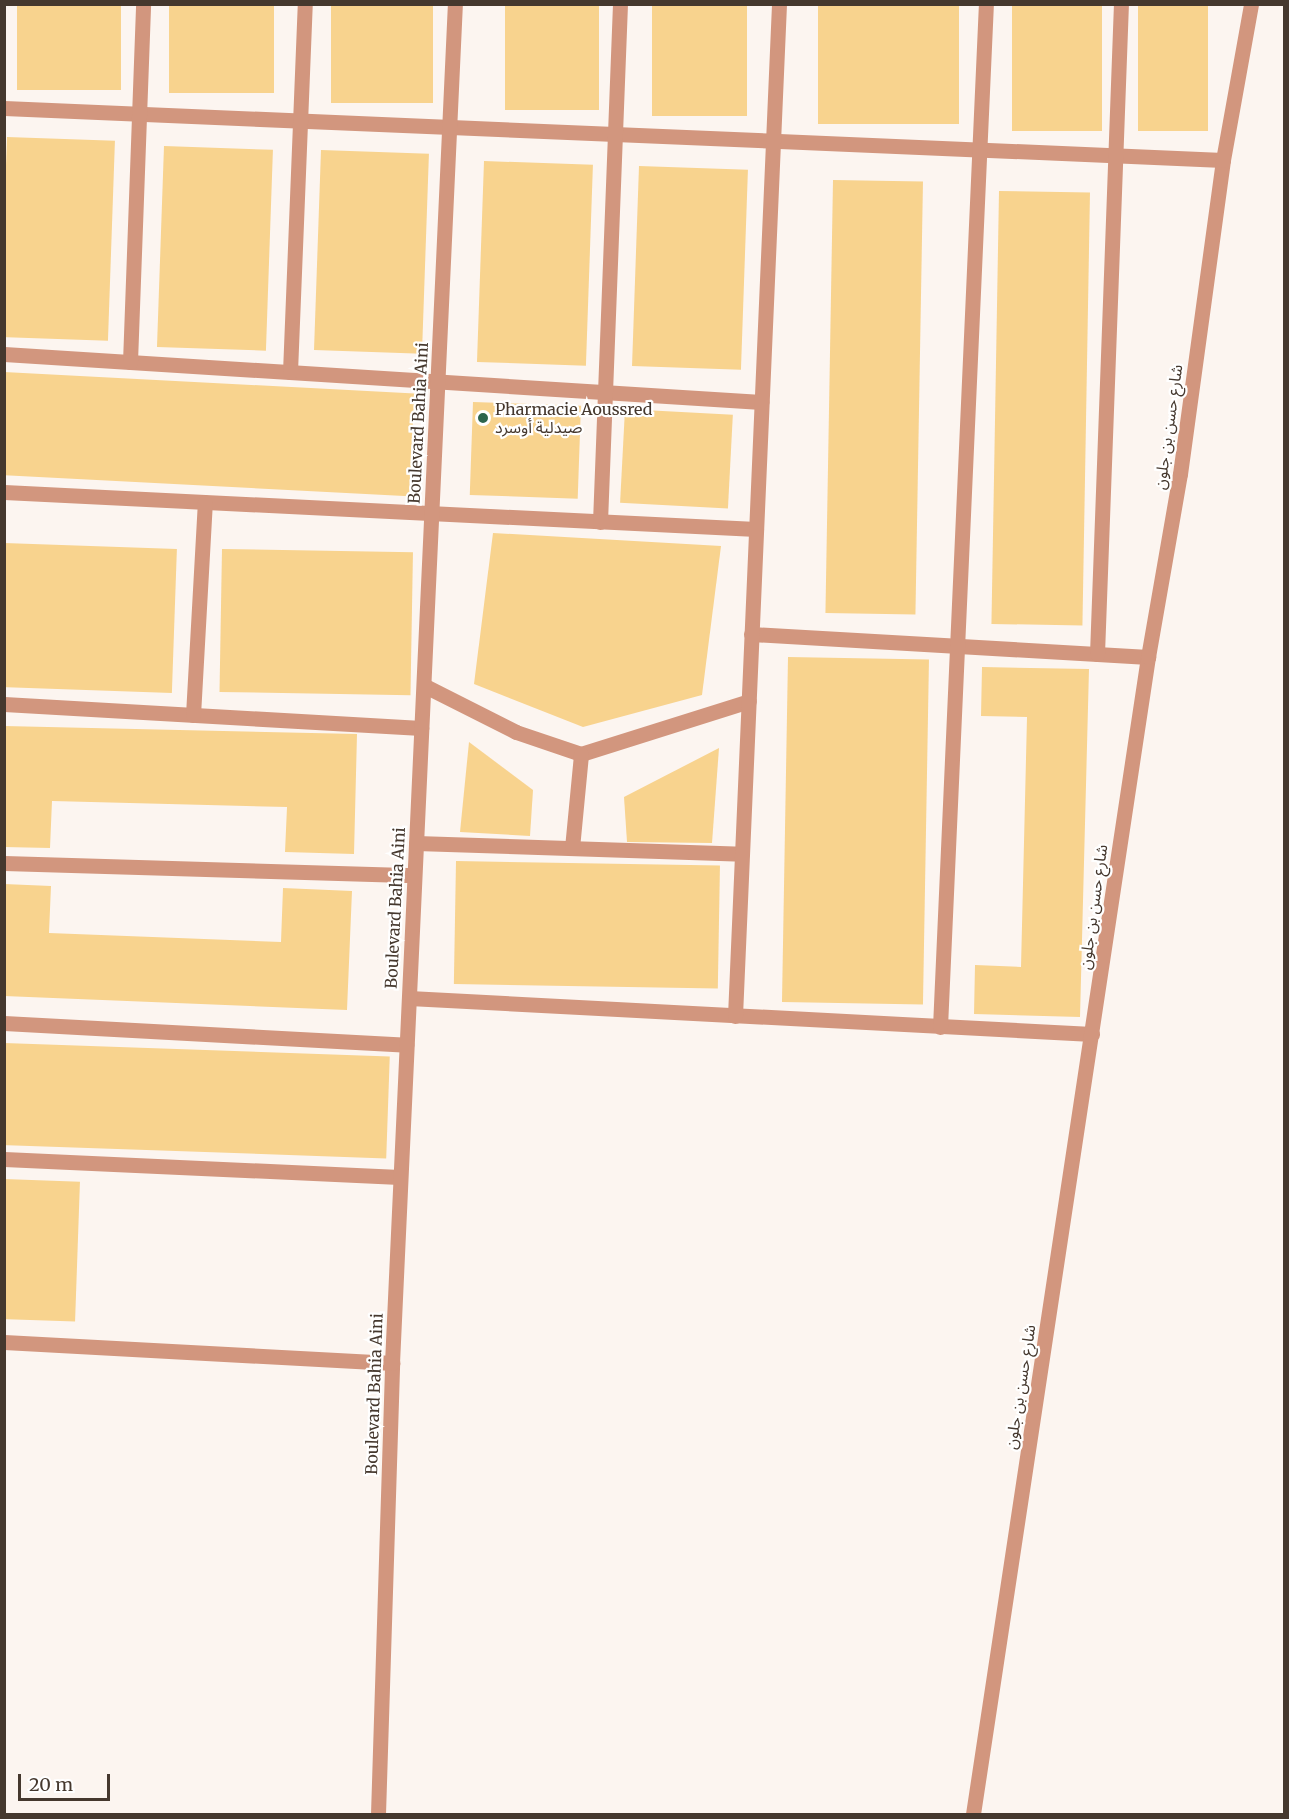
<!DOCTYPE html>
<meta charset="utf-8">
<style>
body{margin:0}
#map{position:relative;width:1289px;height:1819px;overflow:hidden;background:#fcf5f0;font-family:Merriweather,"Noto Sans Arabic",serif}
div>[style]{position:absolute}
[style*='--x']{left:calc(var(--x)*1px);top:calc(var(--y)*1px);width:calc(var(--w)*1px);rotate:calc(var(--a)*1deg)}
.building>*{inset:0;background:#f8d38e;transform-origin:0 0}
.minor>*{height:15px;margin:-7.5px;padding:0 7.5px;transform-origin:7.5px;border-radius:7.5px;background:#d2967e}
.tertiary>*{height:15px;margin:-7.5px;padding:0 7.5px;transform-origin:7.5px;border-radius:7.5px;background:#d2967e}
.dots>*{width:16px;height:16px;translate:-50% -50%;box-sizing:border-box;border:3px solid #fff;border-radius:50%}
span{translate:-50% -50%;white-space:nowrap;text-align:center;line-height:1.15;-webkit-text-stroke:4.5px #fff;paint-order:stroke}
.poi-label{font-size:16px;color:#45382e}
.left{translate:0 -50%;text-align:left}
.street-label{font-size:16px;color:#45382e}
.frame{position:absolute;inset:0;border:6px solid #45382e;pointer-events:none}
.scale{position:absolute;left:18px;top:1774px;width:92px;height:27px;box-sizing:border-box;border:3px solid #45382e;border-top:0;padding-left:8px;font-size:18px;line-height:21px;white-space:nowrap;color:#45382e;-webkit-text-stroke:4px #fff;paint-order:stroke}
</style>
<div id="map">
<div class="building">
<div style="left:17px;top:4px;width:104px;height:86px"></div>
<div style="left:169px;top:4px;width:105px;height:89px"></div>
<div style="left:331px;top:4px;width:102px;height:99px"></div>
<div style="left:505px;top:4px;width:94px;height:106px"></div>
<div style="left:652px;top:4px;width:95px;height:112px"></div>
<div style="left:818px;top:4px;width:141px;height:120px"></div>
<div style="left:1012px;top:4px;width:90px;height:127px"></div>
<div style="left:1138px;top:4px;width:70px;height:127px"></div>
<div style="left:7px;top:137px;width:108px;height:200px;rotate:2deg"></div>
<div style="left:164px;top:146px;width:109px;height:201px;rotate:2deg"></div>
<div style="left:321px;top:150px;width:108px;height:200px;rotate:2deg"></div>
<div style="left:484px;top:161px;width:109px;height:201px;rotate:2deg"></div>
<div style="left:639px;top:166px;width:109px;height:200px;rotate:2deg"></div>
<div style="left:833px;top:180px;width:90px;height:433px;rotate:1deg"></div>
<div style="left:999px;top:191px;width:91px;height:433px;rotate:1deg"></div>
<div style="left:4px;top:372px;width:411px;height:103px;rotate:3deg"></div>
<div style="left:473px;top:402px;width:108px;height:93px;rotate:2deg"></div>
<div style="left:625px;top:409px;width:108px;height:94px;rotate:3deg"></div>
<div style="clip-path:polygon(493px 533px,721px 546px,702px 695px,583px 727px,474px 684px)"></div>
<div style="left:4px;top:543px;width:173px;height:144px;rotate:2deg"></div>
<div style="left:222px;top:549px;width:191px;height:143px;rotate:1deg"></div>
<div style="left:788px;top:657px;width:141px;height:345px;rotate:1deg"></div>
<div style="clip-path:polygon(982px 667px,1089px 669px,1080px 1017px,974px 1014px,975px 965px,1021px 967px,1027px 717px,981px 716px)"></div>
<div style="clip-path:polygon(4px 726px,357px 734px,354px 854px,285px 852px,287px 807px,52px 801px,50px 848px,4px 847px)"></div>
<div style="clip-path:polygon(469px 742px,533px 790px,530px 836px,460px 832px)"></div>
<div style="clip-path:polygon(719px 748px,712px 843px,627px 842px,624px 797px)"></div>
<div style="left:456px;top:861px;width:264px;height:123px;rotate:1deg"></div>
<div style="clip-path:polygon(4px 884px,51px 886px,49px 933px,281px 942px,283px 888px,352px 891px,347px 1010px,4px 996px)"></div>
<div style="left:4px;top:1043px;width:386px;height:102px;rotate:2deg"></div>
<div style="left:4px;top:1179px;width:76px;height:140px;rotate:2deg"></div>
</div>
<div class="minor">
<div style="--x:4;--y:108;--w:1220;--a:2.44"></div>
<div style="--x:4;--y:354;--w:759;--a:3.63"></div>
<div style="--x:130;--y:362;--w:358;--a:-87.9"></div>
<div style="--x:290;--y:372;--w:368;--a:-87.7"></div>
<div style="--x:4;--y:492;--w:753;--a:2.82"></div>
<div style="--x:600;--y:522;--w:518;--a:-87.79"></div>
<div style="--x:751;--y:634;--w:398;--a:3.3"></div>
<div style="--x:1097;--y:654;--w:650;--a:-87.89"></div>
<div style="--x:425;--y:686;--w:102;--a:26.8"></div>
<div style="--x:516;--y:732;--w:69;--a:18.7"></div>
<div style="--x:581;--y:754;--w:176;--a:-17.5"></div>
<div style="--x:4;--y:704;--w:418;--a:3.3"></div>
<div style="--x:193;--y:715;--w:213;--a:-86.8"></div>
<div style="--x:416;--y:843;--w:326;--a:1.9"></div>
<div style="--x:572;--y:848;--w:94;--a:-84.5"></div>
<div style="--x:4;--y:863;--w:410;--a:1.7"></div>
<div style="--x:409;--y:998;--w:684;--a:3.02"></div>
<div style="--x:735;--y:1016;--w:1013;--a:-87.51"></div>
<div style="--x:4;--y:1023;--w:403;--a:3.1"></div>
<div style="--x:940;--y:1027;--w:1024;--a:-87.43"></div>
<div style="--x:4;--y:1159;--w:396;--a:2.6"></div>
<div style="--x:4;--y:1342;--w:389;--a:3.1"></div>
<div style="--x:378;--y:1814;--w:451;--a:-88.2"></div>
<div style="--x:392;--y:1363;--w:1360;--a:-87.35"></div>
</div>
<div class="tertiary">
<div style="--x:973;--y:1814;--w:1170;--a:-81.4"></div>
<div style="--x:1148;--y:657;--w:186;--a:-80.1"></div>
<div style="--x:1180;--y:474;--w:317;--a:-82.2"></div>
<div style="--x:1223;--y:160;--w:158;--a:-79.8"></div>
</div>
<div class="dots">
<div style="left:483px;top:418px;background:#2c644c"></div>
</div>
<div class="poi-label">
<span class="left" style="left:495px;top:418px">Pharmacie Aoussred<br>صيدلية أوسرد</span>
</div>
<div class="street-label">
<span style="left:418px;top:423px;rotate:-87deg">Boulevard Bahia Aini</span>
<span style="left:1168px;top:427px;rotate:-82deg">شارع حسن بن جلون</span>
<span style="left:1093px;top:907px;rotate:-82deg">شارع حسن بن جلون</span>
<span style="left:395px;top:908px;rotate:-87deg">Boulevard Bahia Aini</span>
<span style="left:1020px;top:1387px;rotate:-81deg">شارع حسن بن جلون</span>
<span style="left:374px;top:1394px;rotate:-88deg">Boulevard Bahia Aini</span>
</div>
<div class="frame"></div>
<div class="scale">20 m</div>
</div>
